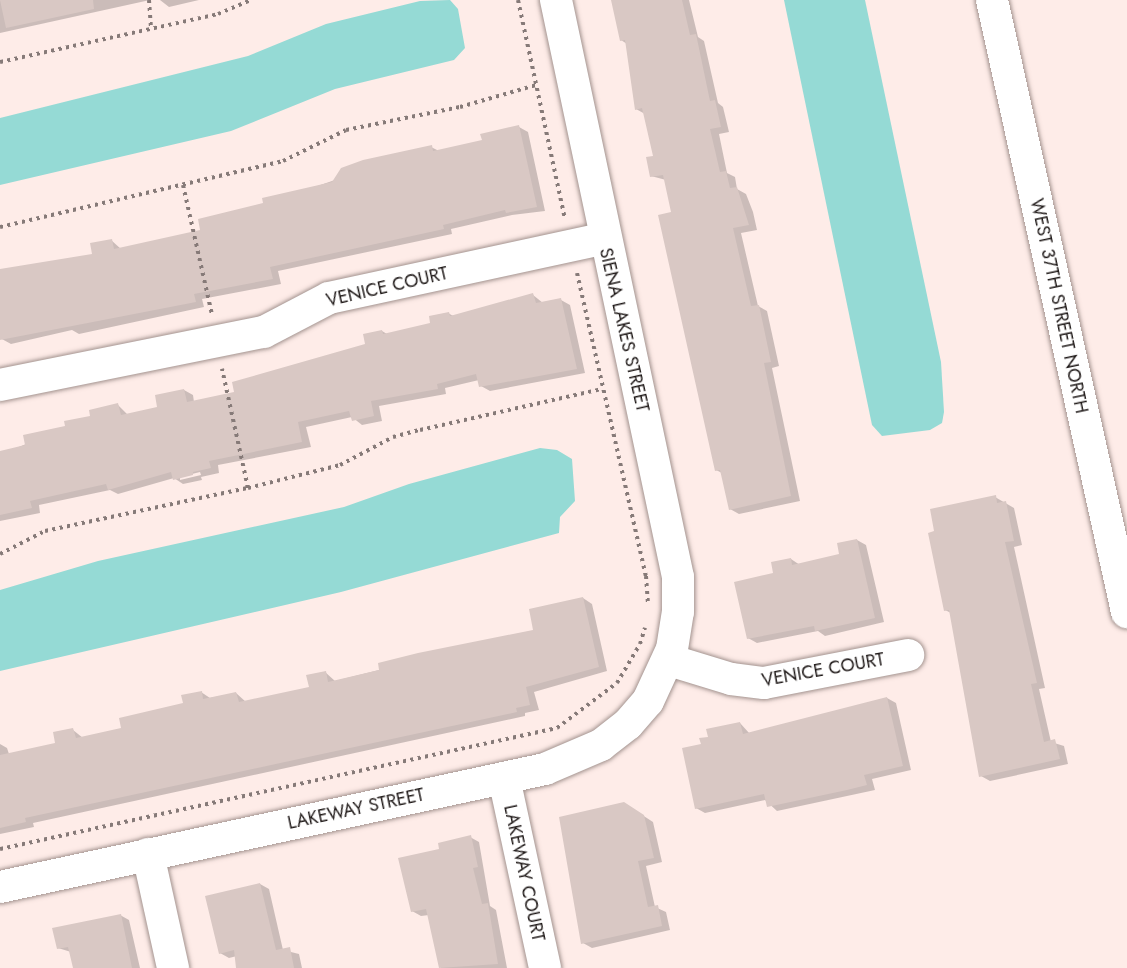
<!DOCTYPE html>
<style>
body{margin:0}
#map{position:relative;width:1127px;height:968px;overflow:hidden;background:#feece8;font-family:Jost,sans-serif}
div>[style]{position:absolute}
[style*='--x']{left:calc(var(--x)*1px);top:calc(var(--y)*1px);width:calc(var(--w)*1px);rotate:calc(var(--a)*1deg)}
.water>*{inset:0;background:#95dad5}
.shadow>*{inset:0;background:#0003}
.building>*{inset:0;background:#d9c8c4}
.path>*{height:4px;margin-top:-2px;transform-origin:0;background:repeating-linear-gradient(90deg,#867a78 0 3px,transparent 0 7.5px)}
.roads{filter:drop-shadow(0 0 2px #a3938f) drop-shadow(0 0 2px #a3938f)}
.minor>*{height:32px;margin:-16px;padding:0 16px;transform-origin:16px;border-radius:16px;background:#fff}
span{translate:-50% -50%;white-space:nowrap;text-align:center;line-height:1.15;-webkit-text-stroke:5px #fff;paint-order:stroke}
.street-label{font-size:18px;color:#1d1716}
</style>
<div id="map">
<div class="water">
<div style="clip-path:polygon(450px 0,458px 9px,465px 48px,454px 60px,335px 89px,231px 131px,0 185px,0 118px,248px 56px,326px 24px,420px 1px)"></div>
<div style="clip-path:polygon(784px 0,865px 0,941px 362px,944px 412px,942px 423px,930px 430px,882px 436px,872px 425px)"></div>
<div style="clip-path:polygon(540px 448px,557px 450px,572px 459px,575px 501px,560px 517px,559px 533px,341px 592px,0 671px,0 590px,98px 561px,344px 507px,409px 484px)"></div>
</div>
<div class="shadow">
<div style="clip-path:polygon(0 0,150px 0,0 33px)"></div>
<div style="clip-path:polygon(160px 0,199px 0,169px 7px)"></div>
<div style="clip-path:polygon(612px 0,689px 0,698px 37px,704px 41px,718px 103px,723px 107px,729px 132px,719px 134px,727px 173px,735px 177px,737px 189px,746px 194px,753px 212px,757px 230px,741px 233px,758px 306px,767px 311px,779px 366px,772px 368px,800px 501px,739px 514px,730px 509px,722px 473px,716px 470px,666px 180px,651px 176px,654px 157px,645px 114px,636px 109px,627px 44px,621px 40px)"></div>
<div style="clip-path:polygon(519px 127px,528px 132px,545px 211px,512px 215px,451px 229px,452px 234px,278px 271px,281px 284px,202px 299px,204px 307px,79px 334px,72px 330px,11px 344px,0 338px,0 270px,94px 255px,111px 240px,121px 249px,202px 231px,265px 204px,431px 147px,439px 151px,483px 141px)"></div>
<div style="clip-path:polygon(evenodd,533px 295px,543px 303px,561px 300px,570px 305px,585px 373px,490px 391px,481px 386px,479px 380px,445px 388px,446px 394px,379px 406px,382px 421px,362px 425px,352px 417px,306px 427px,311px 447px,218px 465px,219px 473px,201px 477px,202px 480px,183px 484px,174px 478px,118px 494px,110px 490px,39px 505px,40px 513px,0 521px,0 455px,118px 405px,128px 415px,159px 408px,184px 390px,193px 395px,194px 402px,236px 393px,367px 345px,382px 331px,387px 334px,432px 324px,448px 313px,455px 317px,533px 295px,200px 472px,201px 475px,180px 480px,180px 477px,200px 472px)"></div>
<div style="clip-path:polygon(995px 497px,1014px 508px,1022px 545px,1014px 547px,1045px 688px,1039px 689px,1051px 742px,1064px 746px,1068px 764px,990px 781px,981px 776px,951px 613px,945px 610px)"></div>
<div style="clip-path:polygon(857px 540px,866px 545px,884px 622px,825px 636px,818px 631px,757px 643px,748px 638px,775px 575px,791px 559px,800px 565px,841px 555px)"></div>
<div style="clip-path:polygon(583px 598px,592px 604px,607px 671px,534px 692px,539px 710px,525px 713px,525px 716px,33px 823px,34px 827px,0 834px,0 744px,7px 748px,9px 754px,57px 744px,73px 730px,83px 738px,123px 729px,185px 704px,201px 692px,210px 698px,236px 693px,246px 702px,311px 688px,325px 672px,335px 681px,535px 631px)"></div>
<div style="clip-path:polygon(887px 698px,896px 703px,911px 770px,872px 779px,875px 790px,777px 811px,765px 800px,705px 813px,696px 808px,703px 745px,710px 738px,740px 723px,750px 734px)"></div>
<div style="clip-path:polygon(633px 809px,653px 822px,662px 862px,646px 866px,655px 907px,666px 912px,670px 930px,592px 948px,583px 943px)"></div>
<div style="clip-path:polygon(470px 837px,479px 842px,490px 906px,496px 910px,507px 968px,441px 968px,429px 915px,421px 916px,412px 911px)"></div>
<div style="clip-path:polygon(260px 884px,269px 889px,283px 950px,299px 954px,302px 968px,239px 968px,237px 956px,229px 958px,220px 953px)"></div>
<div style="clip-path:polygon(120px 915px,129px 920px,140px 968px,75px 968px,71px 952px,58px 948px)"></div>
</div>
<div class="building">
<div style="clip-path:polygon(0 0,93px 0,94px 9px,6px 28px)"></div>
<div style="clip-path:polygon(611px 0,682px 0,690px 35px,696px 34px,710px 101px,715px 100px,721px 127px,710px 129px,720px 172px,726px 171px,730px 188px,737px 187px,749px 225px,733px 228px,751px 306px,759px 305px,771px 362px,764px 363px,791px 496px,729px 510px,720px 470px,715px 471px,658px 215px,671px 212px,663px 175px,650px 177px,646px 157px,653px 156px,642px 108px,635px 110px,625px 40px,620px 41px)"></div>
<div style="clip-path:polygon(519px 125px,537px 207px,506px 213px,505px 210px,443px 225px,444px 229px,270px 267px,273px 279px,194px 294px,196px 302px,0 340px,0 269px,92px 254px,90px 243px,112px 239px,114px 249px,200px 230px,198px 219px,263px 203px,262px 198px,332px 182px,341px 168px,363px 160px,432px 145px,433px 151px,482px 140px,480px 134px)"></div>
<div style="clip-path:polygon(533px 293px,536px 303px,561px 298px,577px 369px,479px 387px,476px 374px,437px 384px,438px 389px,371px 401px,374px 416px,352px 421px,349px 411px,298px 422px,302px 442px,209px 461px,211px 468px,193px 472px,193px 475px,173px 480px,171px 472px,108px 490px,106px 484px,30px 501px,32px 508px,0 515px,0 451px,25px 445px,23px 435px,65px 426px,64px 421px,90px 416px,89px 410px,118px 403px,121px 415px,157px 407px,155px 395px,184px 389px,187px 402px,234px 392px,232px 382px,365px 344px,363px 334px,382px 330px,383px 334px,430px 323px,429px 316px,449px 312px,450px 316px)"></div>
<div style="clip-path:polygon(996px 495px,997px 503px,1006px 501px,1014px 541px,1005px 542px,1037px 683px,1031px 684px,1044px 742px,1055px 739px,1060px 759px,979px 777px,949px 610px,944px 611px,928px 533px,934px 531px,930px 509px)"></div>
<div style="clip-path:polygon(857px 539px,875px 618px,815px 631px,814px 626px,747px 639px,734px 582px,773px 573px,771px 562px,791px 558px,792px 565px,839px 554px,837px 543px)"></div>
<div style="clip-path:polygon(583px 597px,599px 667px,526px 687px,530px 705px,516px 708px,517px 712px,25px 818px,26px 822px,0 828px,0 755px,55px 743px,53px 732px,73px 728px,76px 738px,121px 728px,119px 718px,183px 703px,181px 695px,202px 691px,203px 699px,236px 692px,239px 702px,309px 687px,306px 675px,326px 671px,328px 682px,379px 670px,378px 663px,418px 653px,533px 630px,529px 609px)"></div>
<div style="clip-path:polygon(887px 697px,903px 766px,864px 775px,867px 785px,847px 790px,767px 807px,764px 794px,695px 809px,682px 748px,701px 744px,699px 738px,708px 737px,706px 729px,740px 722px,743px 734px)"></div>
<div style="clip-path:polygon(624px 802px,644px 815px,654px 858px,638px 861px,648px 907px,658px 905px,662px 926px,581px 944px,559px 817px)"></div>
<div style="clip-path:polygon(471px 835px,478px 867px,473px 868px,482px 904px,488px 903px,498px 964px,439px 968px,426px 909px,411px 912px,398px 858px,439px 849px,438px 843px)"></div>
<div style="clip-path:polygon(260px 883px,276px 950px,290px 947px,294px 968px,236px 968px,234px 950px,219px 954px,205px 896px)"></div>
<div style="clip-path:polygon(121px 914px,132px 968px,73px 968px,68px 947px,57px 949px,52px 928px)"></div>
</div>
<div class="path">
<div style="--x:149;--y:0;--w:27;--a:86"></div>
<div style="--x:518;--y:0;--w:224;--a:77.9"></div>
<div style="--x:0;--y:62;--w:223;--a:-12.4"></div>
<div style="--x:218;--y:14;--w:36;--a:-23"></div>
<div style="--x:183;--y:185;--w:133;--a:77.4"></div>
<div style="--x:0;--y:227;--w:291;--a:-13.1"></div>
<div style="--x:283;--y:161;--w:70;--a:-26.2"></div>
<div style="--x:346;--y:130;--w:116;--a:-11.4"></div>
<div style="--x:460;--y:107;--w:79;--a:-16.1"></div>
<div style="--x:577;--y:273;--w:311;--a:77.2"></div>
<div style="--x:646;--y:576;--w:30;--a:86"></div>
<div style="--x:248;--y:488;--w:95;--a:-14"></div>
<div style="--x:340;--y:465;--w:60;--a:-27.8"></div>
<div style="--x:393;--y:437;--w:28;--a:-15"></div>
<div style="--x:420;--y:430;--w:187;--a:-12.7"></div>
<div style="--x:0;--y:554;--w:51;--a:-27.1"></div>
<div style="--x:45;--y:531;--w:208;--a:-12"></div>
<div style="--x:248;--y:488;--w:122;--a:-102.3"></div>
<div style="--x:0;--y:849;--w:570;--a:-12.26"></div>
<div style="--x:557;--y:728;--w:75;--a:-36.9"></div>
<div style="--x:617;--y:683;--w:45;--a:-59.5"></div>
<div style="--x:640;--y:644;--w:17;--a:-73"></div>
</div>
<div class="roads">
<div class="minor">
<div style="--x:992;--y:0;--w:627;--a:77.56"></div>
<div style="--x:0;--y:385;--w:269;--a:-11.4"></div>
<div style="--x:264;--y:332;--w:73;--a:-27.6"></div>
<div style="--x:329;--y:298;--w:280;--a:-12.2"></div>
<div style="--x:669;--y:660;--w:65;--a:17"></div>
<div style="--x:731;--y:679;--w:33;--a:7"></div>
<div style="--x:764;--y:683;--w:147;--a:-11"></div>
<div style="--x:504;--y:778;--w:194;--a:77.8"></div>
<div style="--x:148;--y:854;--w:117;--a:77.6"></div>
<div style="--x:0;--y:887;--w:558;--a:-12.22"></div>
<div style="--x:545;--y:769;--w:61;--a:-23.2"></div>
<div style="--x:601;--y:745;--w:34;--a:-38"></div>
<div style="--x:628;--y:724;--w:30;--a:-49"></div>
<div style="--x:648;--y:701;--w:57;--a:-65.2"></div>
<div style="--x:672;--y:649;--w:37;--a:-81"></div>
<div style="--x:678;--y:612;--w:35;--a:-90"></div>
<div style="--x:678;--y:577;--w:590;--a:-101.94"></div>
</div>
</div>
<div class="street-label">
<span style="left:387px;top:287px;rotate:-13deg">VENICE COURT</span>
<span style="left:1059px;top:306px;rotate:78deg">WEST 37TH STREET NORTH</span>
<span style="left:624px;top:330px;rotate:77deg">SIENA LAKES STREET</span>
<span style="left:823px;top:670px;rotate:-10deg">VENICE COURT</span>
<span style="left:356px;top:809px;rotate:-12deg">LAKEWAY STREET</span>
<span style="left:524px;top:873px;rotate:78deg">LAKEWAY COURT</span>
</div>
</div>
